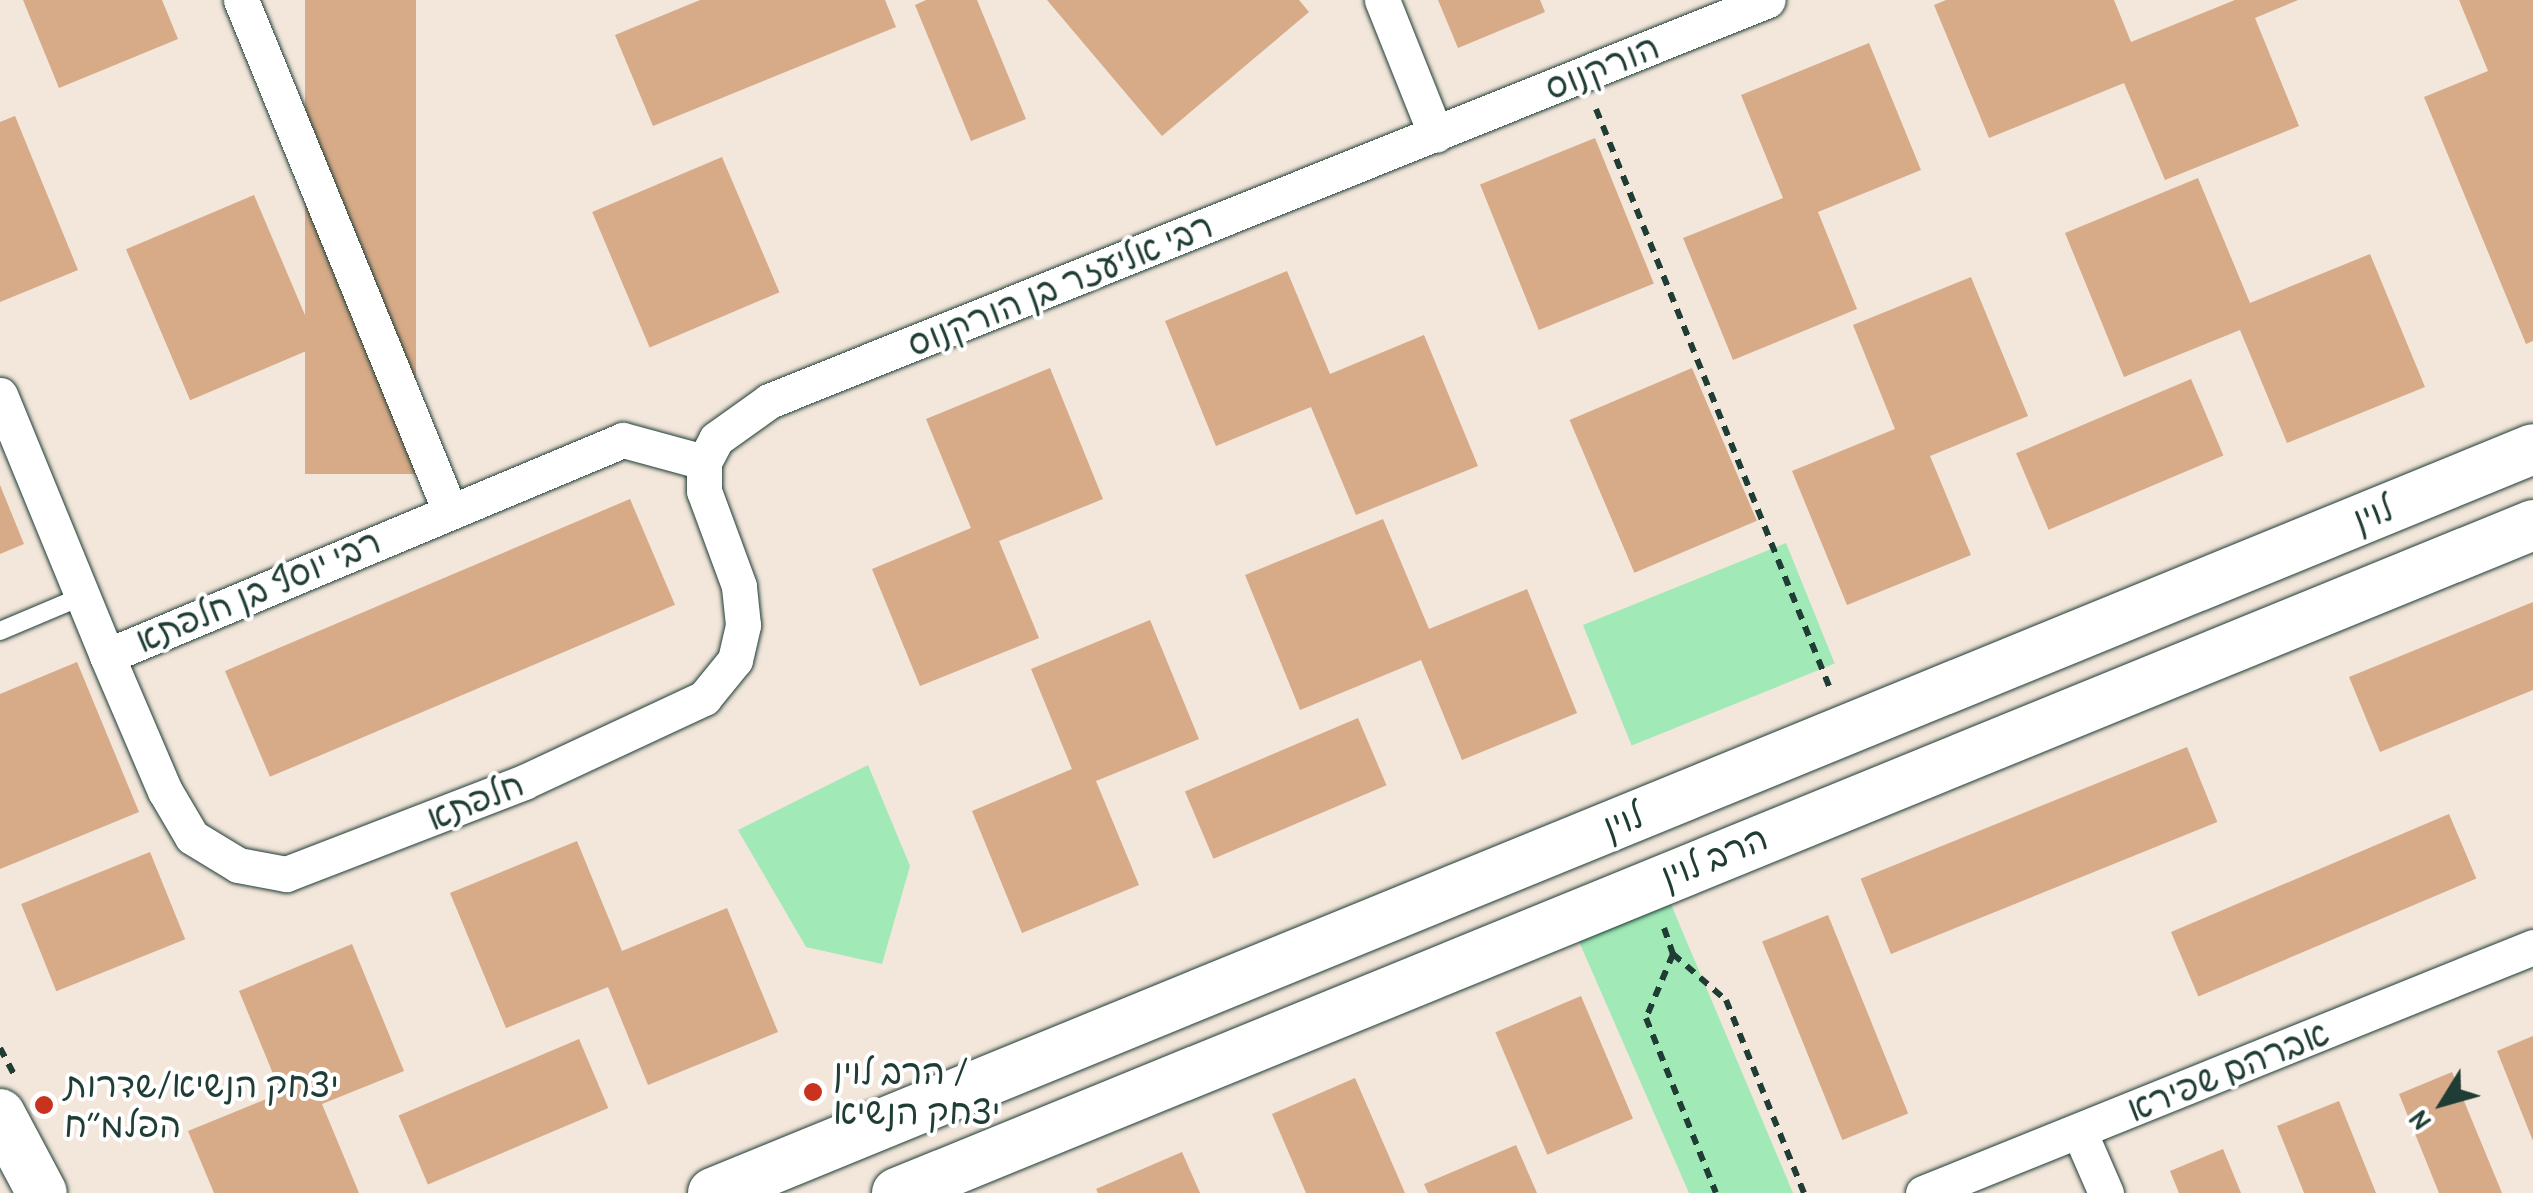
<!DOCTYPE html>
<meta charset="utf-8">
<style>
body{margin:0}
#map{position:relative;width:2533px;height:1193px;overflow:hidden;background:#f3e6db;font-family:"Patrick Hand","Playpen Sans Hebrew",sans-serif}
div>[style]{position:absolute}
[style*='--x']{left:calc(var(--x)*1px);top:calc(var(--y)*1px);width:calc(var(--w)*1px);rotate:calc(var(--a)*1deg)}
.green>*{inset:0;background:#a1e9b7;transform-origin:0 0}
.building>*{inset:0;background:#d7aa88;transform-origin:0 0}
.path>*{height:6px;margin-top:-3px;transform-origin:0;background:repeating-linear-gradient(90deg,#1f3d34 0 10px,transparent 0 18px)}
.roads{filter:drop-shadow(0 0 2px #1f3d34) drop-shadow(0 0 2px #1f3d34)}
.lane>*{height:18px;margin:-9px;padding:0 9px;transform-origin:9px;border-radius:9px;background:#fff}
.street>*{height:35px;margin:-17.5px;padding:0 17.5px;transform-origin:17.5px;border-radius:17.5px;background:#fff}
.secondary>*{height:50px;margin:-25px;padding:0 25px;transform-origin:25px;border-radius:25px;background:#fff}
.dots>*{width:28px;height:28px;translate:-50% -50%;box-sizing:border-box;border:5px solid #fff;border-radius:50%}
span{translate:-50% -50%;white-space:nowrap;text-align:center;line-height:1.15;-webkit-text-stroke:8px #fff;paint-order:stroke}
.street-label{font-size:35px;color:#1f3d34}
.poi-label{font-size:35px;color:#1f3d34}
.left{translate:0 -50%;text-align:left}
.north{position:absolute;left:2393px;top:1053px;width:100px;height:100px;-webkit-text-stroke:8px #fff;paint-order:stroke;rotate:233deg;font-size:28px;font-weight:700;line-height:40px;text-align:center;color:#1f3d34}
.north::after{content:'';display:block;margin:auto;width:35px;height:45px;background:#1f3d34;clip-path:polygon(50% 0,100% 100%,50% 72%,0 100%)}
</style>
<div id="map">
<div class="green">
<div style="left:1786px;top:543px;width:130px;height:219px;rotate:68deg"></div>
<div style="clip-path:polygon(868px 765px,910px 866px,882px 964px,806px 947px,738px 830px)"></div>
<div style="clip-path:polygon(1670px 902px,1793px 1193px,1689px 1193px,1577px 937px)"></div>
</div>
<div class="building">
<div style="clip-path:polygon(23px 0,162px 0,178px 39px,59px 88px)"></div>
<div style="left:305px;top:0;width:111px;height:474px"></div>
<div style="clip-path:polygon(700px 0,885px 0,896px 27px,653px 126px,615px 35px)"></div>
<div style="clip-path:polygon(926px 0,977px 0,1026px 119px,971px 141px,915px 5px)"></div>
<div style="clip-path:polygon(1047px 0,1299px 0,1309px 12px,1162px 136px)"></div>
<div style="clip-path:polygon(1438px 0,1540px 0,1545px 12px,1458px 48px)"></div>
<div style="clip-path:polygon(1946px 0,2114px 0,2131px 42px,2235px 0,2298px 0,2255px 18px,2299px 126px,2165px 180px,2124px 83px,1989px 138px,1934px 5px)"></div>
<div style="clip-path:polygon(2459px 0,2533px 0,2533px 341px,2526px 344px,2424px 97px,2488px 71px)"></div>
<div style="clip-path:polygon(1869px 43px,1921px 170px,1818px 212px,1857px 309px,1733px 360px,1683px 238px,1783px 198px,1741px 95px)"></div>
<div style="clip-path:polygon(15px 116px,78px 270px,0 302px,0 122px)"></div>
<div style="left:1595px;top:138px;width:157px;height:124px;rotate:68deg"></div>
<div style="left:722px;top:157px;width:147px;height:141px;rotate:67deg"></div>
<div style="clip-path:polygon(2198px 178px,2250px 303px,2370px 254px,2425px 387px,2287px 443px,2240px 330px,2124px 377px,2065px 233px)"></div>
<div style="left:254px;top:195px;width:164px;height:139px;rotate:67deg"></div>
<div style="clip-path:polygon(1287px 271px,1330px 374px,1424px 335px,1478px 466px,1356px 515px,1311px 407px,1216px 446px,1165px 321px)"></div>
<div style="clip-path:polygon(1971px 277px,2028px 416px,1930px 456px,1971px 555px,1847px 605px,1792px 471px,1895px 429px,1853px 325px)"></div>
<div style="clip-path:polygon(1050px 368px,1103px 499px,999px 541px,1039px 638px,920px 686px,872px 569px,971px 528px,926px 419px)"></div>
<div style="left:1692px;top:368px;width:166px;height:133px;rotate:67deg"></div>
<div style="left:2191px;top:379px;width:83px;height:190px;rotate:67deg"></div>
<div style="clip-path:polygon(0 485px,24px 544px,0 554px)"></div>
<div style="left:630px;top:499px;width:115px;height:440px;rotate:67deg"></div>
<div style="clip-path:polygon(1383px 519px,1429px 629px,1527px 589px,1577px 713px,1462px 760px,1421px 660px,1300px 710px,1245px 575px)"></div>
<div style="clip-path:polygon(2533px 602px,2533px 690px,2380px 752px,2349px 677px)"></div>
<div style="clip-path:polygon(1150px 620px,1199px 739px,1096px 781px,1139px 885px,1022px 933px,972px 811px,1072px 769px,1031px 669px)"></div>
<div style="clip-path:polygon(77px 662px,139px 812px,0 869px,0 694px)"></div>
<div style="left:1358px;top:718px;width:73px;height:188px;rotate:67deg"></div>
<div style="left:2187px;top:747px;width:81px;height:352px;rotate:68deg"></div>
<div style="left:2449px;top:814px;width:70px;height:302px;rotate:67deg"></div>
<div style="clip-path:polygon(577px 841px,622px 951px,727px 908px,778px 1032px,648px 1085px,608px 987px,506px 1028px,450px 893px)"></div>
<div style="left:150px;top:852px;width:94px;height:139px;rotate:68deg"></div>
<div style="left:1828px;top:915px;width:214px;height:71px;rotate:68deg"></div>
<div style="clip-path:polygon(352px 944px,404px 1071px,322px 1104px,359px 1193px,214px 1193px,188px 1131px,281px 1093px,239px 991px)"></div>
<div style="left:1581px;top:996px;width:133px;height:93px;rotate:67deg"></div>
<div style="clip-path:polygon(2533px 1036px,2533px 1141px,2497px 1051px)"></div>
<div style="left:579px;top:1039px;width:75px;height:196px;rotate:67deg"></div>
<div style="clip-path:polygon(2452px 1072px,2502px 1193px,2439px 1193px,2399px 1094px)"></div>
<div style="clip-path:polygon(1355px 1078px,1405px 1193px,1306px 1193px,1272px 1114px)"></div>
<div style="clip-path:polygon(2339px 1101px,2376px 1193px,2304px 1193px,2277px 1126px)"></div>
<div style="clip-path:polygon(1516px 1145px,1537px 1193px,1428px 1193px,1424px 1184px)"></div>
<div style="clip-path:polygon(2223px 1149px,2241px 1193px,2179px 1193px,2170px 1171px)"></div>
<div style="clip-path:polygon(1182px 1152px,1200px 1193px,1098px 1193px,1096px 1189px)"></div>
</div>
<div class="path">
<div style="--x:1596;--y:109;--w:628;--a:68.01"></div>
<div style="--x:1664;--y:928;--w:28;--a:71"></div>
<div style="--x:1673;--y:954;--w:69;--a:112.9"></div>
<div style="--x:1646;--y:1018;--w:188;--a:68.2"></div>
<div style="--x:1673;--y:954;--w:70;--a:41"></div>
<div style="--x:1726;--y:1000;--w:208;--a:68"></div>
<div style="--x:0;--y:1048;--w:30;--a:62"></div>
</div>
<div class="roads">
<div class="lane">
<div style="--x:0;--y:631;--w:90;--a:-22.9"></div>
</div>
<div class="street">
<div style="--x:241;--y:0;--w:550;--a:67.77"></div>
<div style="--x:1382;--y:0;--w:145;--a:68.2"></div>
<div style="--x:0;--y:395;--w:282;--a:67.7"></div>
<div style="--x:107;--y:656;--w:147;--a:66.8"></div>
<div style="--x:165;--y:791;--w:53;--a:59.6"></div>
<div style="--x:192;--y:837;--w:54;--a:31.3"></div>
<div style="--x:238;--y:865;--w:49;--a:10.6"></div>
<div style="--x:286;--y:874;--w:255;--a:-21.1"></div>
<div style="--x:524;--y:782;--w:199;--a:-25"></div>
<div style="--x:704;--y:698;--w:49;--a:-50.8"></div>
<div style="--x:735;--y:660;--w:36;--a:-77"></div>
<div style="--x:743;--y:625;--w:39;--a:-96"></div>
<div style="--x:739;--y:586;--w:101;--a:-110.2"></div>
<div style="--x:704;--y:491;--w:29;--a:-90"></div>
<div style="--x:704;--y:462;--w:26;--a:-62"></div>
<div style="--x:716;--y:439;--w:65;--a:-35.6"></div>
<div style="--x:769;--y:401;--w:1076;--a:-21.87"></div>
<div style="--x:107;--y:656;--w:559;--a:-22.71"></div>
<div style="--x:623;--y:440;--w:84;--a:15.2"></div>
<div style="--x:2079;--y:1131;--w:68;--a:66.5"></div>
<div style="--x:1923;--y:1193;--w:658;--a:-21.96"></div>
</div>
<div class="secondary">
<div style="--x:0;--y:1114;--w:89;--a:62"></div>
<div style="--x:713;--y:1193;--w:1966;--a:-22.23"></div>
<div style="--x:897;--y:1193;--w:1767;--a:-22.21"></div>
</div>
</div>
<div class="dots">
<div style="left:813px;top:1092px;background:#c8321e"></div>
<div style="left:44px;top:1105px;background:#c8321e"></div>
</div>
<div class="street-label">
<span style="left:1602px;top:67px;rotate:-22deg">הורקנוס</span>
<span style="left:1060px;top:285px;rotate:-22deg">רבי אליעזר בן הורקנוס</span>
<span style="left:2373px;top:514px;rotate:-22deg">לוין</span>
<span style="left:258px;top:591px;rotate:-23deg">רבי יוסף בן חלפתא</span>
<span style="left:475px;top:801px;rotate:-22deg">חלפתא</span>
<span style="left:1623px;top:821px;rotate:-22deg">לוין</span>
<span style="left:1714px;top:857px;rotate:-22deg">הרב לוין</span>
<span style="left:2228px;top:1071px;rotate:-22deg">אברהם שפירא</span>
</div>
<div class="poi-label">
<span class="left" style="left:833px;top:1092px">הרב לוין /<br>יצחק הנשיא</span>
<span class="left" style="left:64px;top:1105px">יצחק הנשיא/שדרות<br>הפלמ״ח</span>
</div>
<div class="north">N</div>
</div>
